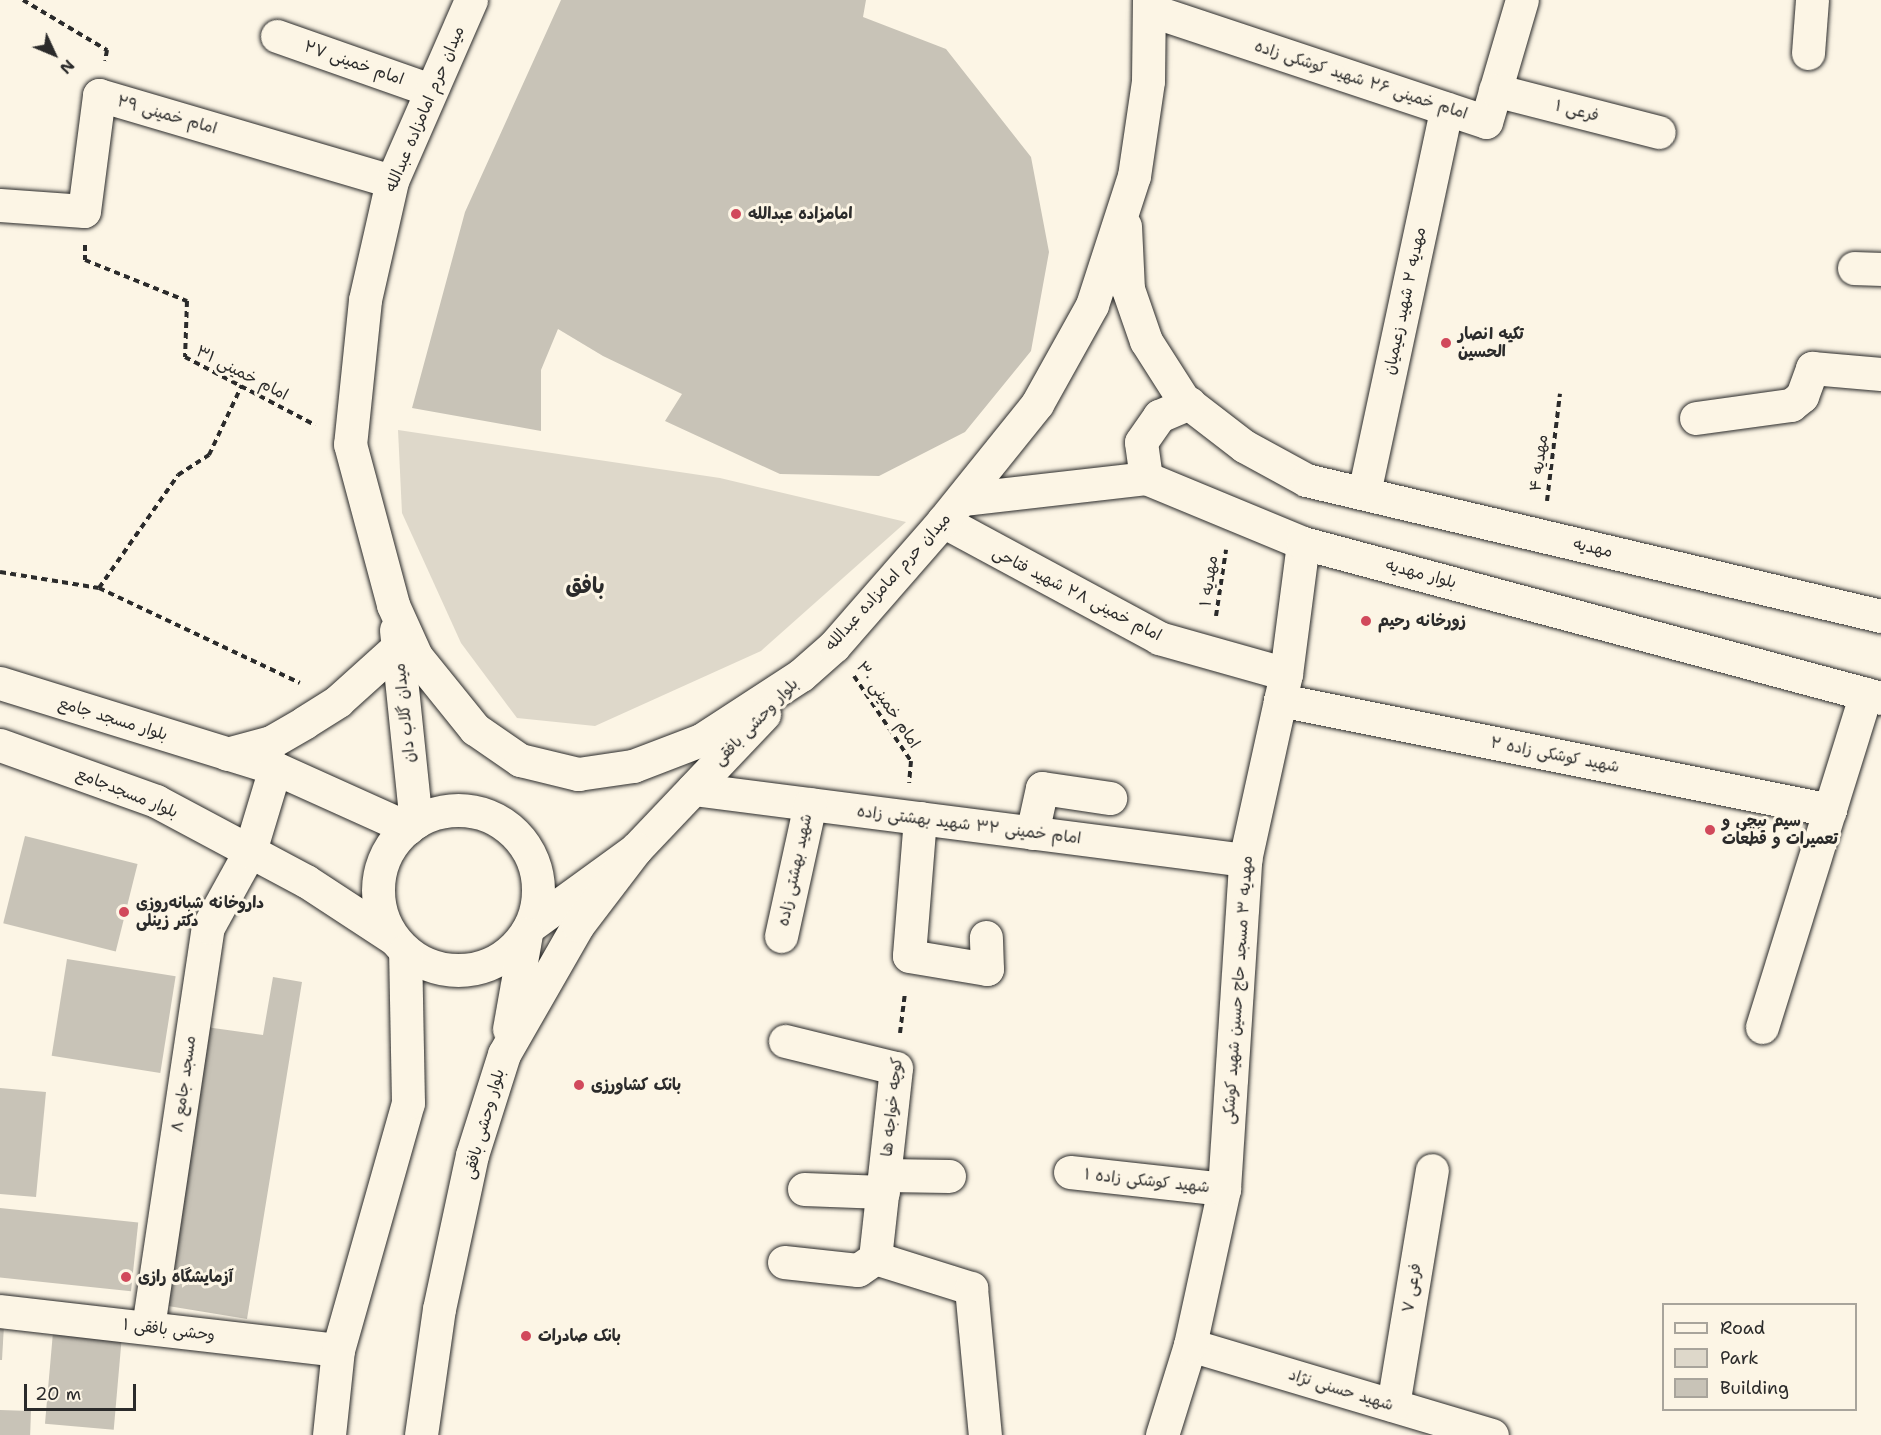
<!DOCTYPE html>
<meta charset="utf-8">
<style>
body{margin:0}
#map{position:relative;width:1881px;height:1435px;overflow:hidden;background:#fcf5e5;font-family:"Shantell Sans","Playpen Sans Arabic",sans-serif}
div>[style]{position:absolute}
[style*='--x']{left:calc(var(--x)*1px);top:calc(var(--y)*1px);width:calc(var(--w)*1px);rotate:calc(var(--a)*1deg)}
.green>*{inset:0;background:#ded8ca}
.building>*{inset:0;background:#c8c3b7;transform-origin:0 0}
.path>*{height:4px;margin-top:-2px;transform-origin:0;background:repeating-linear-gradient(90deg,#2b2b2b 0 6px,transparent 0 10.5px)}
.roads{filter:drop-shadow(0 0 2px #2b2b2b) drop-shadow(0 0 2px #2b2b2b)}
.minor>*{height:33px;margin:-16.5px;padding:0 16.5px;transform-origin:16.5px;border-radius:16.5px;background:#fcf5e5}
.major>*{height:33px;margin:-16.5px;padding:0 16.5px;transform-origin:16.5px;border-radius:16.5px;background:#fcf5e5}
.major>.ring{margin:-16.5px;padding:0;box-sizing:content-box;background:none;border:33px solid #fcf5e5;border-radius:50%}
.dots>*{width:16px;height:16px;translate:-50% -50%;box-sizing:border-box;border:3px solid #fcf5e5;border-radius:50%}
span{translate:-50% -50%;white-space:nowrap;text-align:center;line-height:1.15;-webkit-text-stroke:6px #fcf5e5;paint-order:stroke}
.street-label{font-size:16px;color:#2b2b2b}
.poi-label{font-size:16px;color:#2b2b2b;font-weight:700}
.left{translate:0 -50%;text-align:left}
.district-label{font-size:22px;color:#2b2b2b;font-weight:700}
.legend{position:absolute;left:1662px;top:1303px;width:195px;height:108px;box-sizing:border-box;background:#fcf5e5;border:2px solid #a8a49b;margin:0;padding:8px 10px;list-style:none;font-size:18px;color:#2b2b2b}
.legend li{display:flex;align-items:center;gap:12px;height:30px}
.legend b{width:30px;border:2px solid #a8a49b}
.north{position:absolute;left:24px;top:24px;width:60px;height:60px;-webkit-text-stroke:4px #fcf5e5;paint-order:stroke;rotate:134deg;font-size:16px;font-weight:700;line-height:24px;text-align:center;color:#2b2b2b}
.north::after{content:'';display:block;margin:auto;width:21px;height:27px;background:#2b2b2b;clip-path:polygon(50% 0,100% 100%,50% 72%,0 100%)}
.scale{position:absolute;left:24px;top:1384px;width:112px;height:27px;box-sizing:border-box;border:3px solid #2b2b2b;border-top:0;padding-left:8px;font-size:18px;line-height:21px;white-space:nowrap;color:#2b2b2b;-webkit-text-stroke:4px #fcf5e5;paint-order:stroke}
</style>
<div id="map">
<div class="green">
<div style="clip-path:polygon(398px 430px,720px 478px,906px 522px,761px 651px,595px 726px,517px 718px,461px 643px,402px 513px)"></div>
</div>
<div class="building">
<div style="clip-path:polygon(561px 0,866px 0,863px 17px,946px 49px,1031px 157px,1049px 252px,1031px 351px,965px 432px,879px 476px,780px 474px,665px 421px,682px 394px,603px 356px,558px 329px,541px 370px,541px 431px,412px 408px,465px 212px)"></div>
<div style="left:25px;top:836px;width:116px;height:90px;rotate:14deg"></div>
<div style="left:67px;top:959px;width:110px;height:98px;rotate:9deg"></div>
<div style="clip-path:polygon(273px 977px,302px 982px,247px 1319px,162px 1305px,206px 1027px,263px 1035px)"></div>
<div style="clip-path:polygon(0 1088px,46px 1092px,36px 1197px,0 1194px)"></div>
<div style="left:0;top:1208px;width:139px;height:69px;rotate:6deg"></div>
<div style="clip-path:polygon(0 1325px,4px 1325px,2px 1360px,0 1360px)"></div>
<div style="left:53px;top:1332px;width:69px;height:92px;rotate:5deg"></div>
<div style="left:0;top:1410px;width:31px;height:25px;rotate:2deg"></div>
</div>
<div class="path">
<div style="--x:23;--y:0;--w:98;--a:30.8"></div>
<div style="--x:107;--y:50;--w:11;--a:100"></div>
<div style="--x:85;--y:245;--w:15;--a:90"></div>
<div style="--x:85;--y:260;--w:110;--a:21.9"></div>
<div style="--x:187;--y:301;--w:56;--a:92"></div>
<div style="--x:185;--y:357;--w:147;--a:27.6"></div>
<div style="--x:1547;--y:501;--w:108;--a:-83.1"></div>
<div style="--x:0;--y:572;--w:100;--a:9.2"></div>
<div style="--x:99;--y:588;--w:222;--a:25.3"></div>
<div style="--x:99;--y:588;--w:138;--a:-55"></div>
<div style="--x:178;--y:475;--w:37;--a:-33"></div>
<div style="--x:209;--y:455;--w:77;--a:-64.8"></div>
<div style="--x:1216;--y:616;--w:67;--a:-81.4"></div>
<div style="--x:854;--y:676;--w:102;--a:56.2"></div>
<div style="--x:911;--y:761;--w:22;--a:95"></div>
<div style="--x:900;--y:1033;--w:40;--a:-82.9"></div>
</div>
<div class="roads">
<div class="minor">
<div style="--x:1150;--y:10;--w:354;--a:18.4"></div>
<div style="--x:1486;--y:122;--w:127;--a:-73.6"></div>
<div style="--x:277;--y:36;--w:162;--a:19.4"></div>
<div style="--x:1808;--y:53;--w:53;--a:-85.7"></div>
<div style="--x:1495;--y:90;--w:169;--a:14.4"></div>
<div style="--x:0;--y:205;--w:84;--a:4.1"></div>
<div style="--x:84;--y:211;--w:117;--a:-82.6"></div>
<div style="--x:99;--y:95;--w:305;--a:16.4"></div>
<div style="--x:1854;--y:268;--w:27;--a:2"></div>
<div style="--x:1696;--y:418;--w:96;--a:-7.8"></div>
<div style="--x:1791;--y:405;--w:14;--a:-39"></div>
<div style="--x:1802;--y:396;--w:30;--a:-70"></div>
<div style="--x:1812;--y:368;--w:69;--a:5"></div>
<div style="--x:1364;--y:493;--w:393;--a:-77.9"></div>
<div style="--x:943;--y:521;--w:246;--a:28.4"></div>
<div style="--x:1159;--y:638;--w:132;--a:15.8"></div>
<div style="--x:1280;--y:700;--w:561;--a:11.31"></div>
<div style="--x:693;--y:789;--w:557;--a:7.33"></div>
<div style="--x:920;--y:818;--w:138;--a:94.6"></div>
<div style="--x:909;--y:956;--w:79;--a:9.5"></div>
<div style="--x:987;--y:969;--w:32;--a:-92"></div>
<div style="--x:1032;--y:833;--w:46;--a:-77.5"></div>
<div style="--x:1042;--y:788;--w:69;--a:8.4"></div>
<div style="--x:781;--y:936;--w:135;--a:-77.6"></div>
<div style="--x:1762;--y:1027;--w:349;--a:-72.7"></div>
<div style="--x:785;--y:1041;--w:114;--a:13.7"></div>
<div style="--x:896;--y:1068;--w:191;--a:96.3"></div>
<div style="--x:1070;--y:1172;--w:155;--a:6.3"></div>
<div style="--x:885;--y:1175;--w:64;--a:0.9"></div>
<div style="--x:804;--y:1189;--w:79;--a:2.2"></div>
<div style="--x:875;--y:1258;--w:101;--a:17.4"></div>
<div style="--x:971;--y:1288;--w:148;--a:84.6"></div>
<div style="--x:784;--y:1262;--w:74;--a:6.2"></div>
<div style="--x:858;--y:1270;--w:21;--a:-35"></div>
<div style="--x:0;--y:1311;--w:340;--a:6.6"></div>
<div style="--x:148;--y:1327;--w:404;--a:-81.5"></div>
<div style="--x:208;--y:927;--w:87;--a:-61.1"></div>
<div style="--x:1190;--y:1345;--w:315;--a:16.6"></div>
<div style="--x:1393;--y:1405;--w:238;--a:-80.6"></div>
<div style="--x:1162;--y:1435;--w:94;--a:-72.7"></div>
<div style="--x:1190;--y:1345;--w:160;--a:-77.7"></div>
<div style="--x:1224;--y:1189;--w:330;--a:-86.3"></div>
<div style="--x:1245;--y:860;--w:190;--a:-77.6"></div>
<div style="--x:1286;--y:674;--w:132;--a:-82.6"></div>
</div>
<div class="major">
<div style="--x:471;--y:0;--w:197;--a:113.6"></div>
<div style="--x:392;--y:181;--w:122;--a:102.8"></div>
<div style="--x:365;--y:300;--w:145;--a:95.9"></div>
<div style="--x:350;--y:444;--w:167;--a:75"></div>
<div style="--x:393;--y:605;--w:56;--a:65.7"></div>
<div style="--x:416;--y:656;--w:94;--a:51.1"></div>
<div style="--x:475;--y:729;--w:55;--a:34.6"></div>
<div style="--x:520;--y:760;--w:60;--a:13.6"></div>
<div style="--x:578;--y:774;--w:56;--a:-8.3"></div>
<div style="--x:633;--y:766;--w:73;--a:-20.9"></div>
<div style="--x:701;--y:740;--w:119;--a:-33"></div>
<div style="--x:801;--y:675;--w:44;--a:-41.3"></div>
<div style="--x:834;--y:646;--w:166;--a:-48.9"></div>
<div style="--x:943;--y:521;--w:150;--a:-51.2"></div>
<div style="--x:1037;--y:404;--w:113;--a:-60.9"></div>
<div style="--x:1092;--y:305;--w:136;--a:-72"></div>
<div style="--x:1134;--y:176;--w:96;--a:-81.6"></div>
<div style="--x:1148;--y:81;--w:81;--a:-89.3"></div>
<div style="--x:1125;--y:226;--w:63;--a:87.3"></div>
<div style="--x:1128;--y:289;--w:55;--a:70.9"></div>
<div style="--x:1146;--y:341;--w:69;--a:57.5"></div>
<div style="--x:1183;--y:399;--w:77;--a:37.6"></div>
<div style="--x:1244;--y:446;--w:71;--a:28.7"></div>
<div style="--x:1306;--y:480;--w:591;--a:13.31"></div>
<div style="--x:1146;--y:478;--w:36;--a:-98"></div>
<div style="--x:1141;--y:442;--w:32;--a:-55"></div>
<div style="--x:1159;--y:416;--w:33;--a:-23"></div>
<div style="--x:963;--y:499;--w:184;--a:-6.5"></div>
<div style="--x:1146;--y:478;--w:170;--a:22.5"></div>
<div style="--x:1303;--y:543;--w:598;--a:15.01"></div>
<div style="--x:396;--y:630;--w:193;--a:84.1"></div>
<div style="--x:0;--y:683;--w:288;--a:17.2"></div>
<div style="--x:275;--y:768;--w:146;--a:24.3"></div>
<div style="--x:0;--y:745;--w:166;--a:19.7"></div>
<div style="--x:156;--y:801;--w:170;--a:28.1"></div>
<div style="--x:306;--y:881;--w:104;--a:33.2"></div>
<div style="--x:227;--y:754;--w:46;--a:-15.3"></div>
<div style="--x:271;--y:742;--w:39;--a:-30"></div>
<div style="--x:305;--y:722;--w:39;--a:-32"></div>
<div style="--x:338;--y:701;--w:81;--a:-42"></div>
<div class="ring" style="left:378px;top:810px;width:127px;height:127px"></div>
<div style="--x:250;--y:851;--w:87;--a:-73.2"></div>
<div style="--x:530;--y:926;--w:131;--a:-36"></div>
<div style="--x:636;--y:849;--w:186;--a:-46.5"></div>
<div style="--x:509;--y:1029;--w:97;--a:-79.9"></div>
<div style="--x:329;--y:1435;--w:85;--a:-84"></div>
<div style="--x:338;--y:1350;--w:257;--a:-74.2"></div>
<div style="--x:408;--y:1103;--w:152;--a:-91.1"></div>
<div style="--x:421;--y:1435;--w:127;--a:-81.9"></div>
<div style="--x:439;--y:1309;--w:157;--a:-77.9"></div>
<div style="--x:472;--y:1155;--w:106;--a:-72.4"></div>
<div style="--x:504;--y:1054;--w:149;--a:-60.2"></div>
<div style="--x:578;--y:925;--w:96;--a:-52.7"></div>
</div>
</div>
<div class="dots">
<div style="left:736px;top:214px;background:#d1495b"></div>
<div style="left:1446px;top:343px;background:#d1495b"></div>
<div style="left:1366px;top:621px;background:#d1495b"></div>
<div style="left:1710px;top:830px;background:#d1495b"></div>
<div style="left:124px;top:912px;background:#d1495b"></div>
<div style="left:579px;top:1085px;background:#d1495b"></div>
<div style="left:126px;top:1277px;background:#d1495b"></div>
<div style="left:526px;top:1336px;background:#d1495b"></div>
</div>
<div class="street-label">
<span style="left:354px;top:63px;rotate:19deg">امام خمینی ۲۷</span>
<span style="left:1361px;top:80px;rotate:18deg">امام خمینی ۲۶ شهید کوشکی زاده</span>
<span style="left:425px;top:109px;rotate:-67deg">میدان حرم امامزاده عبدالله</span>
<span style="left:1577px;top:111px;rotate:14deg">فرعی ۱</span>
<span style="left:167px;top:115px;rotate:16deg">امام خمینی ۲۹</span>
<span style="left:1405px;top:301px;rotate:-78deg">مهدیه ۲ شهید زعیمیان</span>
<span style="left:242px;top:373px;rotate:27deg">امام خمینی ۳۱</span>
<span style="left:1539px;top:463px;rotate:-83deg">مهدیه ۴</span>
<span style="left:1593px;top:548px;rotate:13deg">مهدیه</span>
<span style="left:1421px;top:574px;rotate:15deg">بلوار مهدیه</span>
<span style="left:1209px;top:581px;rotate:-82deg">مهدیه ۱</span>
<span style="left:888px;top:582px;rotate:-48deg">میدان حرم امامزاده عبدالله</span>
<span style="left:1077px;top:594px;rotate:27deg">امام خمینی ۲۸ شهید فتاحی</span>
<span style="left:888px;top:705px;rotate:56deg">امام خمینی ۳۰</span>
<span style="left:405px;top:713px;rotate:-96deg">میدان گلاب دان</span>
<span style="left:113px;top:719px;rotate:17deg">بلوار مسجد جامع</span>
<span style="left:756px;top:722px;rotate:-46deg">بلوار وحشی بافقی</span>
<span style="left:1555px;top:755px;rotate:11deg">شهید کوشکی زاده ۲</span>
<span style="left:127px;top:793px;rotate:22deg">بلوار مسجدجامع</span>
<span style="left:969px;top:825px;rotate:7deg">امام خمینی ۳۲ شهید بهشتی زاده</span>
<span style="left:795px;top:870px;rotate:-78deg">شهید بهشتی زاده</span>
<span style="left:1238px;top:990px;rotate:-86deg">مهدیه ۳ مسجد حاج حسین شهید کوشکی</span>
<span style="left:184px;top:1084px;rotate:-82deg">مسجد جامع ۸</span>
<span style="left:892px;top:1107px;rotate:-84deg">کوچه خواجه ها</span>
<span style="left:484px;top:1124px;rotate:-74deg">بلوار وحشی بافقی</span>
<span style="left:1147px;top:1181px;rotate:6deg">شهید کوشکی زاده ۱</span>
<span style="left:1412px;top:1288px;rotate:-81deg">فرعی ۷</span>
<span style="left:169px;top:1330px;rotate:7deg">وحشی بافقی ۱</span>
<span style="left:1341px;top:1390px;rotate:17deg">شهید حسنی نژاد</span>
</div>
<div class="poi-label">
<span class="left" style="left:748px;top:214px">امامزاده عبدالله</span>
<span class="left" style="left:1458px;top:343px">تکیه انصار<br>الحسین</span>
<span class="left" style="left:1378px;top:621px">زورخانه رحیم</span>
<span class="left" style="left:1722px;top:830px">سیم پیچی و<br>تعمیرات و قطعات</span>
<span class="left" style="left:136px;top:912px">داروخانه شبانه‌روزی<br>دکتر زینلی</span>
<span class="left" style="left:591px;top:1085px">بانک کشاورزی</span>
<span class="left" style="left:138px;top:1277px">آزمایشگاه رازی</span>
<span class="left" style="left:538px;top:1336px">بانک صادرات</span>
</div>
<div class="district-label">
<span style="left:585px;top:586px">بافق</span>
</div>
<ul class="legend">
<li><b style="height:8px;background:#fcf5e5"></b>Road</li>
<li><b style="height:16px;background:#ded8ca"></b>Park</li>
<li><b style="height:16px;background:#c8c3b7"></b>Building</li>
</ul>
<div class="north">N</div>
<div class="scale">20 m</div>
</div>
